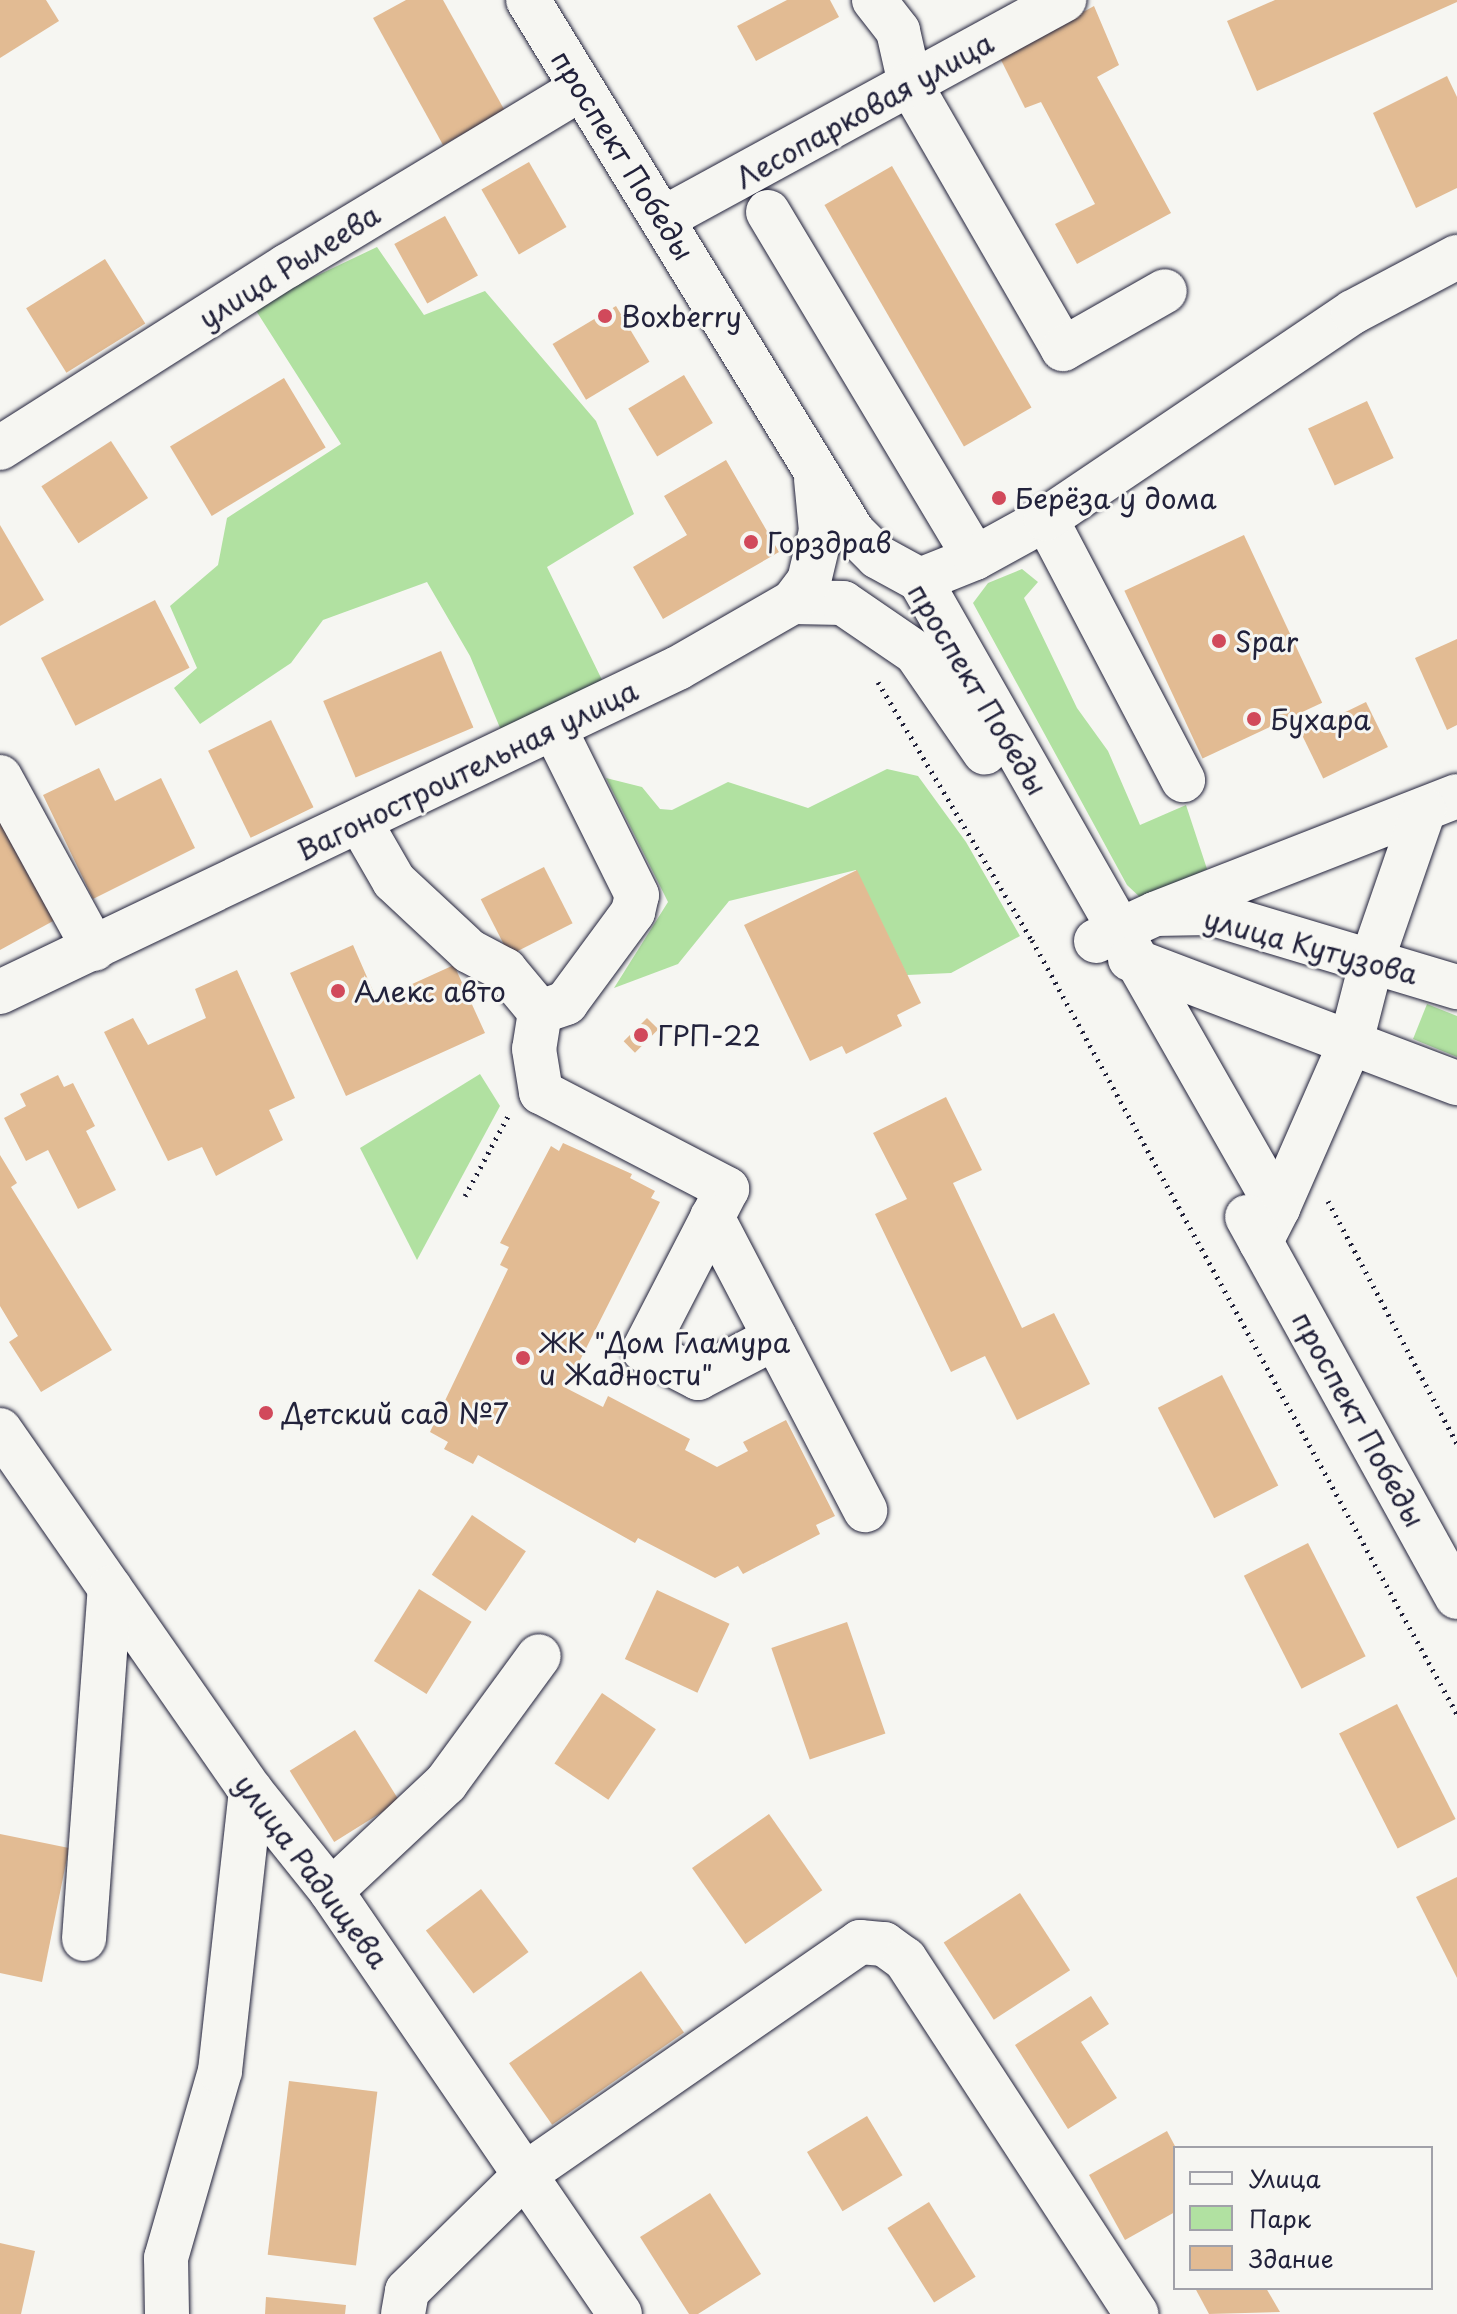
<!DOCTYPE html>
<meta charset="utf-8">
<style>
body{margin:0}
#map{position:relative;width:1457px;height:2314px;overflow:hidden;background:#f6f6f2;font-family:"Playpen Sans",sans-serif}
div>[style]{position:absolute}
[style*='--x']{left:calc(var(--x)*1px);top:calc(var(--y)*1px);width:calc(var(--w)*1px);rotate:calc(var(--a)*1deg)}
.green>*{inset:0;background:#b1e1a1}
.building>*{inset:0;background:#e2bb93;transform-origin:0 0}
.path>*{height:5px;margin-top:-2.5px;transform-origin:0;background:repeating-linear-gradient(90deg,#22223b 0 2px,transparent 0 8px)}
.roads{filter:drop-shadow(0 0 2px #22223b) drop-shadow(0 0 2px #22223b)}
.minor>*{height:44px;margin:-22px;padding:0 22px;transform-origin:22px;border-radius:22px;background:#f6f6f2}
.major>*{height:44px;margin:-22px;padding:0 22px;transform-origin:22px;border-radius:22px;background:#f6f6f2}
.dots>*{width:22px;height:22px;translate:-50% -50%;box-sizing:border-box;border:4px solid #f6f6f2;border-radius:50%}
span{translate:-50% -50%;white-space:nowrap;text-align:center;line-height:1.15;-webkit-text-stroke:6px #f6f6f2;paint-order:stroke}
.street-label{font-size:28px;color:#22223b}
.poi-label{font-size:28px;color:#22223b}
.left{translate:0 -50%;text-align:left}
.legend{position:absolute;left:1173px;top:2146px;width:260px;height:144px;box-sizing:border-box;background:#f6f6f2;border:2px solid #a1a1a9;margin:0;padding:10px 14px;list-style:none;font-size:24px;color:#22223b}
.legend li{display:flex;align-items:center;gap:16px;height:40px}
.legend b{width:40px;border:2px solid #a1a1a9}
</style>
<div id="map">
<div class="green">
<div style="clip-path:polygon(377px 247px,424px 315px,485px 291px,596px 421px,634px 514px,547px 567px,603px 682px,503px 735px,470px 656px,427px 582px,323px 620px,291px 663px,200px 724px,174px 688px,197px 668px,170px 606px,218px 565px,227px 518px,341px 444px,253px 306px)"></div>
<div style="clip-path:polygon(1022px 569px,1038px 582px,1024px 598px,1077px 708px,1108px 751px,1140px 825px,1186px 805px,1207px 869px,1144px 901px,1127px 885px,973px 603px,988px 583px)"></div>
<div style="clip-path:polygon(887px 769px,918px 776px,966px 842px,1020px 936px,951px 973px,907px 975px,856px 870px,729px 901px,678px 964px,614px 988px,668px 902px,606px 778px,642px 787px,660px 809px,672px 810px,728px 782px,808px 808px)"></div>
<div style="clip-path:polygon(1427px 1004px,1457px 1016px,1457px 1057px,1413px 1039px)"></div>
<div style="clip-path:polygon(480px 1074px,500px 1106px,417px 1260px,360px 1148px)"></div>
</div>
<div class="building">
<div style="clip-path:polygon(0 0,46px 0,59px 21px,0 58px)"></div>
<div style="clip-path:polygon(406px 0,443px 0,505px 111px,443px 145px,373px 18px)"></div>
<div style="clip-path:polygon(787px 0,830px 0,839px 17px,756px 61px,737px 26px)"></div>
<div style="clip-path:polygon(1275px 0,1457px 0,1457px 2px,1257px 91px,1227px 21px)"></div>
<div style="clip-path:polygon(1094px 6px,1119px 65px,1097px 77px,1171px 213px,1077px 264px,1055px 224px,1095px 204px,1041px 102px,1025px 108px,1000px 58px)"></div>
<div style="clip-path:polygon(1447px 76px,1457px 97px,1457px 188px,1416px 208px,1373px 113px)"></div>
<div style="left:529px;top:162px;width:75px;height:55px;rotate:60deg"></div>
<div style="left:892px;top:166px;width:279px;height:78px;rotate:60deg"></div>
<div style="left:445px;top:216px;width:68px;height:58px;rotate:61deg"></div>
<div style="left:105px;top:259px;width:76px;height:93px;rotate:58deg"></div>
<div style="left:616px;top:306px;width:65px;height:74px;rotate:59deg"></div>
<div style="left:684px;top:375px;width:56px;height:65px;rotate:59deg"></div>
<div style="left:284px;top:378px;width:81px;height:133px;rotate:59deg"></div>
<div style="left:1367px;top:401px;width:63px;height:65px;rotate:65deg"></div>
<div style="left:111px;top:441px;width:68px;height:83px;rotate:57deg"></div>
<div style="clip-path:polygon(726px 460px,779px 552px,663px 619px,633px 567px,687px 535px,664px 496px)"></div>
<div style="clip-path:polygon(0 525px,44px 600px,0 626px)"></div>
<div style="left:1244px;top:535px;width:185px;height:132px;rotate:65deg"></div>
<div style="left:155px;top:600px;width:76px;height:128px;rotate:63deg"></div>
<div style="clip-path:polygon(1457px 639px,1457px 725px,1447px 730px,1415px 658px)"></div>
<div style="left:441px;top:651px;width:83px;height:128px;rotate:67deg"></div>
<div style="left:1366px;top:702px;width:50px;height:72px;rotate:64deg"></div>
<div style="left:271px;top:720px;width:97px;height:70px;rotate:64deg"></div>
<div style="clip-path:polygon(99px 768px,115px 801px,161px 778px,195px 848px,93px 899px,43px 795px)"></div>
<div style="clip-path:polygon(0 820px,55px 920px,0 950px)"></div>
<div style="left:544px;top:867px;width:63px;height:71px;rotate:63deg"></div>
<div style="clip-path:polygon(857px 870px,921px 1003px,897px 1015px,902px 1026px,846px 1054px,842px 1046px,810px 1061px,744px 925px)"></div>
<div style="clip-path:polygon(353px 945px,377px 1000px,454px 965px,485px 1033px,346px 1096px,290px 973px)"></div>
<div style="clip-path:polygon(237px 970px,295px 1098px,269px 1110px,283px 1140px,216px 1176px,202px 1147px,168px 1161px,104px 1032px,133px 1018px,148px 1045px,206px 1018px,195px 989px)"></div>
<div style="left:647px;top:1018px;width:16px;height:33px;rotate:45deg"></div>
<div style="clip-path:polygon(58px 1075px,64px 1087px,73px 1083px,95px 1126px,86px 1131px,116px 1190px,78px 1209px,48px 1150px,26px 1161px,4px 1118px,26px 1106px,20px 1094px)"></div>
<div style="clip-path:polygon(946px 1097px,982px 1170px,953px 1183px,1022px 1328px,1054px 1313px,1090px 1384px,1017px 1420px,985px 1356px,951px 1372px,875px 1214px,907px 1199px,873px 1133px)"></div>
<div style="clip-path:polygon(563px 1143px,632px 1174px,630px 1178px,655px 1191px,651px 1198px,660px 1202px,566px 1388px,603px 1407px,608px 1396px,690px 1439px,685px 1450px,717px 1467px,748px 1451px,743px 1442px,786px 1420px,835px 1516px,816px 1525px,820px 1534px,743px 1574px,738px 1566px,715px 1578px,638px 1538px,635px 1543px,478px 1455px,473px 1464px,444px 1449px,448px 1442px,430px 1432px,508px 1269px,500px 1265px,509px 1247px,500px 1243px,551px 1146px,559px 1151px)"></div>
<div style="clip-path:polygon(0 1155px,17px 1183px,11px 1187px,112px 1350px,41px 1392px,9px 1342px,18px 1336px,0 1306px)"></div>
<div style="left:1222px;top:1375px;width:124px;height:72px;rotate:63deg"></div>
<div style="left:472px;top:1515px;width:65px;height:72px;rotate:34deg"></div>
<div style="left:1308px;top:1543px;width:127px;height:72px;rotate:63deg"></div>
<div style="left:419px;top:1589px;width:62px;height:85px;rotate:32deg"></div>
<div style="left:657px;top:1590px;width:80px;height:76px;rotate:25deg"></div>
<div style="left:847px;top:1622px;width:118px;height:80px;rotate:71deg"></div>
<div style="left:602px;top:1693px;width:65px;height:85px;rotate:34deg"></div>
<div style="left:1397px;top:1704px;width:129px;height:65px;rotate:63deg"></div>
<div style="left:355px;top:1730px;width:84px;height:77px;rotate:58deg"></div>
<div style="left:769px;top:1814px;width:93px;height:94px;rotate:55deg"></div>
<div style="clip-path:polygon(0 1834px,69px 1848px,42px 1982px,0 1973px)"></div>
<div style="clip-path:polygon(1457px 1877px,1457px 1978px,1416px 1897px)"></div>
<div style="left:481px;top:1889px;width:79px;height:69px;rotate:53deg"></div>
<div style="left:1020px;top:1893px;width:92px;height:91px;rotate:57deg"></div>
<div style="left:641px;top:1971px;width:75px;height:161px;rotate:55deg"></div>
<div style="clip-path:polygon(1091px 1996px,1109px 2024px,1081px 2042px,1117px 2098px,1068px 2129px,1015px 2045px)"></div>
<div style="left:289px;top:2081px;width:89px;height:175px;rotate:7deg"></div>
<div style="left:867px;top:2116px;width:69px;height:70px;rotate:59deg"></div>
<div style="clip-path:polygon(1167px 2131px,1176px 2148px,1175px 2212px,1125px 2240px,1089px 2175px)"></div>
<div style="clip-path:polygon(710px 2193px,761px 2274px,698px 2314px,689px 2314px,640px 2237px)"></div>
<div style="left:929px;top:2202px;width:88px;height:49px;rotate:58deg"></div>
<div style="clip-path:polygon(0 2243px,35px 2251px,21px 2314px,0 2314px)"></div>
<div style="clip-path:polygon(1195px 2288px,1266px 2288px,1280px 2312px,1209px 2314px)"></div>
<div style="clip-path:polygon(266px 2297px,346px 2305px,345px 2314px,265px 2314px)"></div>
</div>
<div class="path">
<div style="--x:878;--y:682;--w:300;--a:59.2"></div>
<div style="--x:1032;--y:940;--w:883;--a:61.23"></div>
<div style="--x:465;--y:1196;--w:91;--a:-61.7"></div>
<div style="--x:1328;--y:1201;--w:275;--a:62"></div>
</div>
<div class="roads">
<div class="minor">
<div style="--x:874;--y:0;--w:39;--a:52"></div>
<div style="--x:898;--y:31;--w:54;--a:77.2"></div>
<div style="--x:910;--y:84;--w:306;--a:60"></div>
<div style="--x:1063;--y:349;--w:117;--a:-29.6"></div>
<div style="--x:768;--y:212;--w:403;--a:59.1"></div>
<div style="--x:664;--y:218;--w:456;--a:-28.6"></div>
<div style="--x:0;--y:448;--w:340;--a:-32.4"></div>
<div style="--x:287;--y:266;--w:342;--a:-31.1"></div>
<div style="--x:1046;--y:519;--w:295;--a:62.3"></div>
<div style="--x:920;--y:580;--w:59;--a:-21.8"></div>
<div style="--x:975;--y:558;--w:81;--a:-28.8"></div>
<div style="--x:1046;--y:519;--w:370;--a:-34"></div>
<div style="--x:1353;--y:312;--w:118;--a:-27.9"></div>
<div style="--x:0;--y:777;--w:196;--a:61.3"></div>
<div style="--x:360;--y:822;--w:68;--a:60"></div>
<div style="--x:394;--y:881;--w:103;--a:43"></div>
<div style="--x:469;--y:951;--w:41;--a:27.8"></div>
<div style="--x:505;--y:970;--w:55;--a:50.2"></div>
<div style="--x:540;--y:1012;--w:37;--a:99"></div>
<div style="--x:534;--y:1049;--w:44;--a:80.8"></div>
<div style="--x:541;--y:1092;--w:210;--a:27.5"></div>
<div style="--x:727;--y:1189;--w:181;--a:117.3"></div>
<div style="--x:644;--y:1350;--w:61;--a:27.4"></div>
<div style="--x:698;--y:1378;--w:87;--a:-27.5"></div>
<div style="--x:1157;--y:913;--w:322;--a:-21.3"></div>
<div style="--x:540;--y:1012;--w:28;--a:-19"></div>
<div style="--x:566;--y:1003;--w:113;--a:-53.6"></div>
<div style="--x:633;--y:912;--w:17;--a:-77"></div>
<div style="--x:637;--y:895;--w:186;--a:-116.4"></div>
<div style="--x:1278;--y:1208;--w:181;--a:-66.3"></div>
<div style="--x:1351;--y:1042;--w:85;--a:-75.6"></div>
<div style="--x:1372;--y:960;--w:159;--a:-70.9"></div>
<div style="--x:712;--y:1217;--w:331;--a:62.4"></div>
<div style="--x:0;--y:1430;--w:440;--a:55.2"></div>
<div style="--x:251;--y:1791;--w:128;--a:51.3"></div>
<div style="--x:331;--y:1891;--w:512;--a:55.66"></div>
<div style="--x:331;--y:1891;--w:158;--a:-43.2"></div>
<div style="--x:446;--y:1783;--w:157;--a:-53.8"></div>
<div style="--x:84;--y:1939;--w:352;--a:-85.8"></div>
<div style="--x:167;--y:2314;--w:56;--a:-91"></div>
<div style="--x:166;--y:2258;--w:195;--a:-73.9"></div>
<div style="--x:220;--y:2071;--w:282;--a:-83.7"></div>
<div style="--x:403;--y:2314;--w:23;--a:-80"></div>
<div style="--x:407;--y:2291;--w:170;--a:-44.5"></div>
<div style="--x:528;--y:2172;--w:404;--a:-34.7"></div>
<div style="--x:860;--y:1942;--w:24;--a:5"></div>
<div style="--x:884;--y:1944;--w:26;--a:36"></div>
<div style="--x:905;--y:1959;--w:424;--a:56.9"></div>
</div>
<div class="major">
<div style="--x:528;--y:0;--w:623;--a:58.58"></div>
<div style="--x:853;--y:532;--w:35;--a:45"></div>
<div style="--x:878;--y:557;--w:48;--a:28.7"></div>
<div style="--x:920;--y:580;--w:723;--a:60.31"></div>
<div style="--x:1278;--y:1208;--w:38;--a:117"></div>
<div style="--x:793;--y:602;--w:50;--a:1.1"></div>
<div style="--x:843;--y:603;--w:88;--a:34.4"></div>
<div style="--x:916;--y:653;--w:121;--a:55.4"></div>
<div style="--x:1096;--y:941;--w:65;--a:-24.6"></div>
<div style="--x:1155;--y:914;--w:55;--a:-1"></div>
<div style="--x:1210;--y:913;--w:258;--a:16.7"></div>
<div style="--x:1130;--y:959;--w:350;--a:20.8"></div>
<div style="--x:0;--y:992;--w:751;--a:-25.54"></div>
<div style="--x:678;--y:668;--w:133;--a:-29.9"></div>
<div style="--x:793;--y:602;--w:26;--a:-53"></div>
<div style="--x:809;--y:581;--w:51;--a:-76.5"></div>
<div style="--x:821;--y:531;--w:52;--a:-95.5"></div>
<div style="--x:1247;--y:1217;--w:434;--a:61.1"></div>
</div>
</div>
<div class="dots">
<div style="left:605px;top:316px;background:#d1495b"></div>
<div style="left:999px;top:498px;background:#d1495b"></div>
<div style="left:751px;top:542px;background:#d1495b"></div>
<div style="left:1219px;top:641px;background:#d1495b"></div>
<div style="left:1254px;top:719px;background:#d1495b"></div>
<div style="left:338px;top:991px;background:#d1495b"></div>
<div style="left:641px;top:1035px;background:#d1495b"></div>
<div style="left:523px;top:1358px;background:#d1495b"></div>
<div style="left:266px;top:1413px;background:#d1495b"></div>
</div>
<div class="street-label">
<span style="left:864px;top:110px;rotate:-29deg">Лесопарковая улица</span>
<span style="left:623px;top:155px;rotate:58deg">проспект Победы</span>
<span style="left:289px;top:266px;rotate:-32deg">улица Рылеева</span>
<span style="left:978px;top:689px;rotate:59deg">проспект Победы</span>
<span style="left:467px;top:770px;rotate:-26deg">Вагоностроительная улица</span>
<span style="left:1311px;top:946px;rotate:15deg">улица Кутузова</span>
<span style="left:1359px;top:1419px;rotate:61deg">проспект Победы</span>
<span style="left:312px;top:1871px;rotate:53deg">улица Радищева</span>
</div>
<div class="poi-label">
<span class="left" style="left:621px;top:316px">Boxberry</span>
<span class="left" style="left:1015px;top:498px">Берёза у дома</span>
<span class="left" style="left:767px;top:542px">Горздрав</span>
<span class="left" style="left:1235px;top:641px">Spar</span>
<span class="left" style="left:1270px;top:719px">Бухара</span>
<span class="left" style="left:354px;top:991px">Алекс авто</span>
<span class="left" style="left:657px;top:1035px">ГРП-22</span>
<span class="left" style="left:539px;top:1358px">ЖК "Дом Гламура<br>и Жадности"</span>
<span class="left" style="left:282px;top:1413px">Детский сад №7</span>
</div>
<ul class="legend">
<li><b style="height:10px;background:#f6f6f2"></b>Улица</li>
<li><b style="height:22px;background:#b1e1a1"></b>Парк</li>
<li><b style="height:22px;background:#e2bb93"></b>Здание</li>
</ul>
</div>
